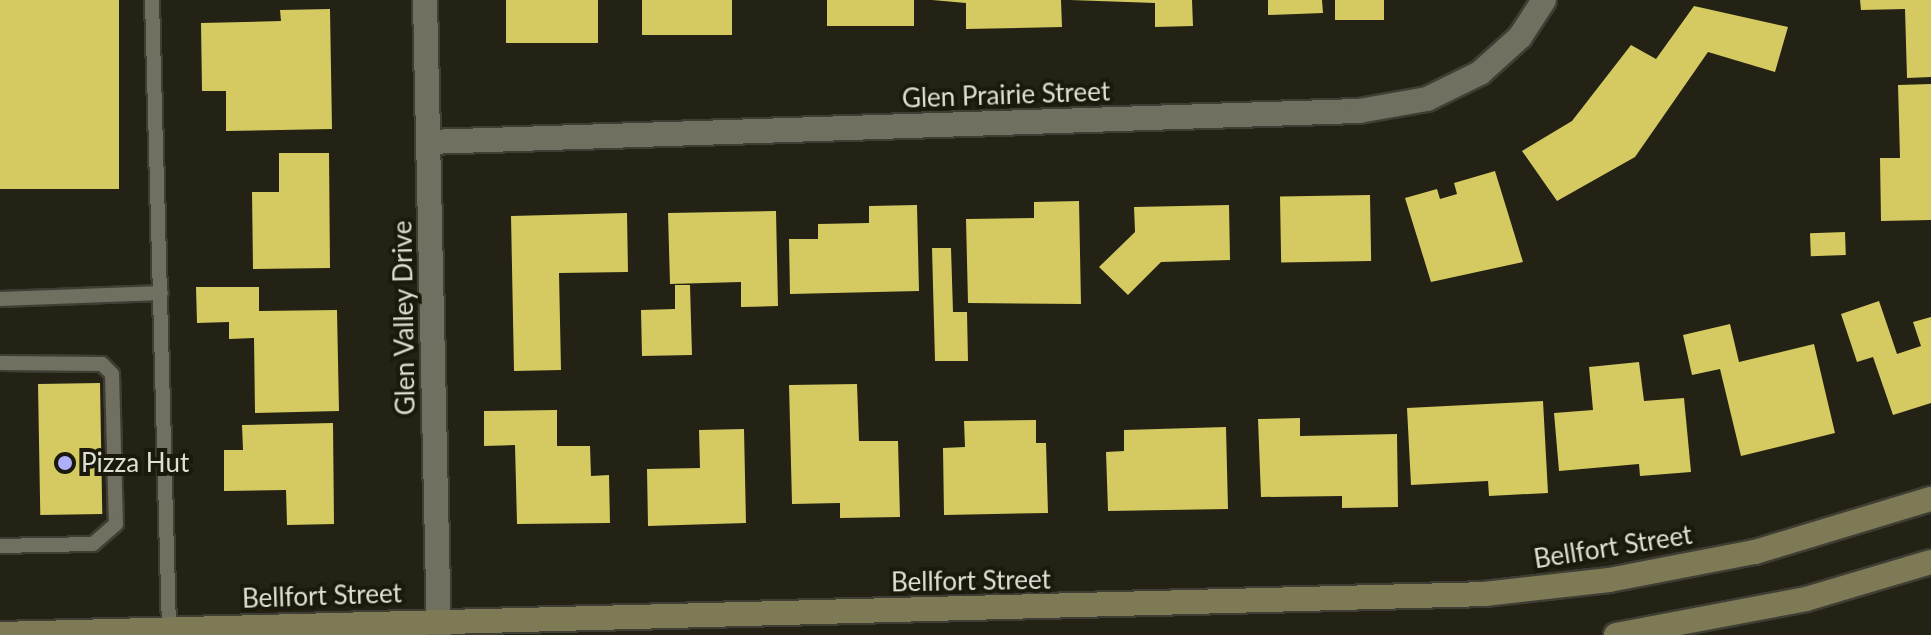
<!DOCTYPE html>
<style>
body{margin:0}
#map{position:relative;width:1931px;height:635px;overflow:hidden;background:#232214;font-family:Lato,sans-serif}
div>[style]{position:absolute}
[style*='--x']{left:calc(var(--x)*1px);top:calc(var(--y)*1px);width:calc(var(--w)*1px);rotate:calc(var(--a)*1deg)}
.building>*{inset:0;background:#d4ca61;transform-origin:0 0}
.roads{filter:drop-shadow(2px 0 #3f3e35) drop-shadow(-2px 0 #3f3e35) drop-shadow(0 2px #3f3e35) drop-shadow(0 -2px #3f3e35)}
.lane>*{height:14px;margin:-7px;padding:0 7px;transform-origin:7px;border-radius:7px;background:#716f5f}
.street>*{height:24px;margin:-12px;padding:0 12px;transform-origin:12px;border-radius:12px;background:#716f5f}
.secondary>*{height:24px;margin:-12px;padding:0 12px;transform-origin:12px;border-radius:12px;background:#7e7a56}
.dots>*{width:22px;height:22px;translate:-50% -50%;box-sizing:border-box;border:4px solid #1a190b;border-radius:50%}
span{translate:-50% -50%;white-space:nowrap;text-align:center;line-height:1.15;-webkit-text-stroke:8px #1a190b;paint-order:stroke}
.street-label{font-size:26px;color:#dfdfd5}
.poi-label{font-size:26px;color:#dfdfd5}
.left{translate:0 -50%;text-align:left}
</style>
<div id="map">
<div class="building">
<i style="left:0;top:0;width:119px;height:189px"></i>
<i style="left:506px;top:0;width:92px;height:43px"></i>
<i style="left:642px;top:0;width:90px;height:35px"></i>
<i style="left:827px;top:0;width:87px;height:26px"></i>
<i style="clip-path:polygon(932px 0,1061px 0,1062px 27px,966px 29px,966px 3px)"></i>
<i style="clip-path:polygon(1070px 0,1192px 0,1193px 26px,1155px 27px,1155px 3px)"></i>
<i style="clip-path:polygon(1268px 0,1322px 0,1323px 13px,1268px 15px)"></i>
<i style="left:1335px;top:0;width:49px;height:20px"></i>
<i style="clip-path:polygon(1860px 0,1931px 0,1931px 77px,1907px 78px,1905px 9px,1861px 10px)"></i>
<i style="clip-path:polygon(1694px 6px,1788px 27px,1775px 72px,1708px 52px,1635px 157px,1557px 201px,1522px 151px,1572px 121px,1631px 45px,1656px 59px)"></i>
<i style="clip-path:polygon(330px 9px,332px 129px,226px 131px,226px 91px,202px 91px,201px 23px,281px 21px,280px 10px)"></i>
<i style="clip-path:polygon(1931px 84px,1931px 220px,1881px 221px,1880px 158px,1900px 158px,1898px 85px)"></i>
<i style="clip-path:polygon(279px 153px,329px 153px,330px 268px,253px 269px,252px 192px,279px 192px)"></i>
<i style="clip-path:polygon(1495px 171px,1523px 262px,1431px 282px,1405px 198px,1437px 189px,1440px 199px,1457px 194px,1454px 183px)"></i>
<i style="left:1370px;top:195px;width:66px;height:90px;rotate:89deg"></i>
<i style="clip-path:polygon(1079px 201px,1081px 304px,968px 303px,966px 219px,1034px 218px,1034px 202px)"></i>
<i style="clip-path:polygon(917px 205px,919px 291px,790px 294px,789px 239px,818px 239px,818px 224px,869px 223px,869px 206px)"></i>
<i style="clip-path:polygon(1229px 205px,1230px 260px,1161px 262px,1128px 295px,1099px 267px,1135px 232px,1134px 207px)"></i>
<i style="clip-path:polygon(776px 211px,778px 306px,741px 307px,741px 282px,670px 284px,668px 213px)"></i>
<i style="clip-path:polygon(627px 213px,628px 272px,559px 273px,561px 370px,514px 371px,511px 216px)"></i>
<i style="left:1845px;top:232px;width:23px;height:35px;rotate:88deg"></i>
<i style="clip-path:polygon(932px 248px,951px 248px,953px 312px,967px 312px,968px 361px,935px 361px)"></i>
<i style="clip-path:polygon(675px 285px,690px 285px,692px 355px,642px 356px,641px 310px,675px 309px)"></i>
<i style="clip-path:polygon(196px 287px,259px 287px,259px 311px,337px 310px,339px 411px,255px 413px,254px 338px,229px 339px,229px 322px,197px 323px)"></i>
<i style="clip-path:polygon(1879px 301px,1897px 354px,1921px 346px,1913px 322px,1931px 317px,1931px 403px,1893px 415px,1873px 357px,1857px 362px,1841px 314px)"></i>
<i style="clip-path:polygon(1730px 324px,1739px 362px,1814px 344px,1835px 433px,1741px 456px,1720px 369px,1692px 375px,1683px 335px)"></i>
<i style="clip-path:polygon(1639px 362px,1644px 401px,1684px 398px,1691px 472px,1640px 476px,1639px 464px,1559px 471px,1554px 413px,1593px 410px,1589px 367px)"></i>
<i style="left:100px;top:383px;width:131px;height:62px;rotate:89deg"></i>
<i style="clip-path:polygon(857px 384px,859px 441px,898px 441px,900px 517px,840px 518px,840px 503px,792px 504px,789px 385px)"></i>
<i style="clip-path:polygon(1543px 401px,1548px 493px,1489px 496px,1488px 481px,1411px 485px,1407px 408px)"></i>
<i style="clip-path:polygon(557px 410px,557px 446px,590px 446px,591px 476px,609px 475px,610px 523px,517px 524px,515px 445px,484px 446px,484px 411px)"></i>
<i style="clip-path:polygon(1300px 418px,1300px 436px,1397px 434px,1398px 507px,1342px 508px,1342px 496px,1261px 497px,1258px 419px)"></i>
<i style="clip-path:polygon(1036px 420px,1036px 443px,1046px 443px,1048px 513px,944px 515px,943px 448px,965px 447px,964px 421px)"></i>
<i style="clip-path:polygon(333px 423px,334px 524px,287px 525px,286px 490px,224px 491px,224px 450px,243px 450px,242px 425px)"></i>
<i style="clip-path:polygon(1226px 427px,1228px 509px,1108px 511px,1106px 452px,1124px 451px,1124px 430px)"></i>
<i style="clip-path:polygon(744px 429px,746px 523px,648px 526px,647px 469px,700px 468px,699px 430px)"></i>
</div>
<div class="roads">
<div class="lane">
<i style="--x:152;--y:0;--w:629;--a:88.45"></i>
<i style="--x:0;--y:299;--w:161;--a:-2.1"></i>
<i style="--x:0;--y:363;--w:102;--a:0.6"></i>
<i style="--x:102;--y:364;--w:14;--a:45"></i>
<i style="--x:112;--y:374;--w:150;--a:88.5"></i>
<i style="--x:116;--y:524;--w:30;--a:139"></i>
<i style="--x:93;--y:544;--w:93;--a:178.8"></i>
</div>
<div class="street">
<i style="--x:425;--y:0;--w:635;--a:88.74"></i>
<i style="--x:428;--y:142;--w:932;--a:-1.91"></i>
<i style="--x:1359;--y:111;--w:69;--a:-10"></i>
<i style="--x:1427;--y:99;--w:59;--a:-26.1"></i>
<i style="--x:1480;--y:73;--w:54;--a:-42"></i>
<i style="--x:1520;--y:37;--w:44;--a:-57"></i>
</div>
<div class="secondary">
<i style="--x:0;--y:634;--w:1485;--a:-1.54"></i>
<i style="--x:1484;--y:594;--w:126;--a:-6.4"></i>
<i style="--x:1609;--y:580;--w:149;--a:-10.9"></i>
<i style="--x:1755;--y:552;--w:184;--a:-16.8"></i>
<i style="--x:1616;--y:635;--w:193;--a:-10.7"></i>
<i style="--x:1806;--y:599;--w:130;--a:-16.5"></i>
</div>
</div>
<div class="dots">
<i style="left:65px;top:463px;background:#aeaefa"></i>
</div>
<div class="street-label">
<span style="left:1006px;top:95px;rotate:-2deg">Glen Prairie Street</span>
<span style="left:404px;top:318px;rotate:-91deg">Glen Valley Drive</span>
<span style="left:1613px;top:547px;rotate:-9deg">Bellfort Street</span>
<span style="left:971px;top:581px;rotate:-1deg">Bellfort Street</span>
<span style="left:322px;top:596px;rotate:-2deg">Bellfort Street</span>
</div>
<div class="poi-label">
<span class="left" style="left:81px;top:463px">Pizza Hut</span>
</div>
</div>
